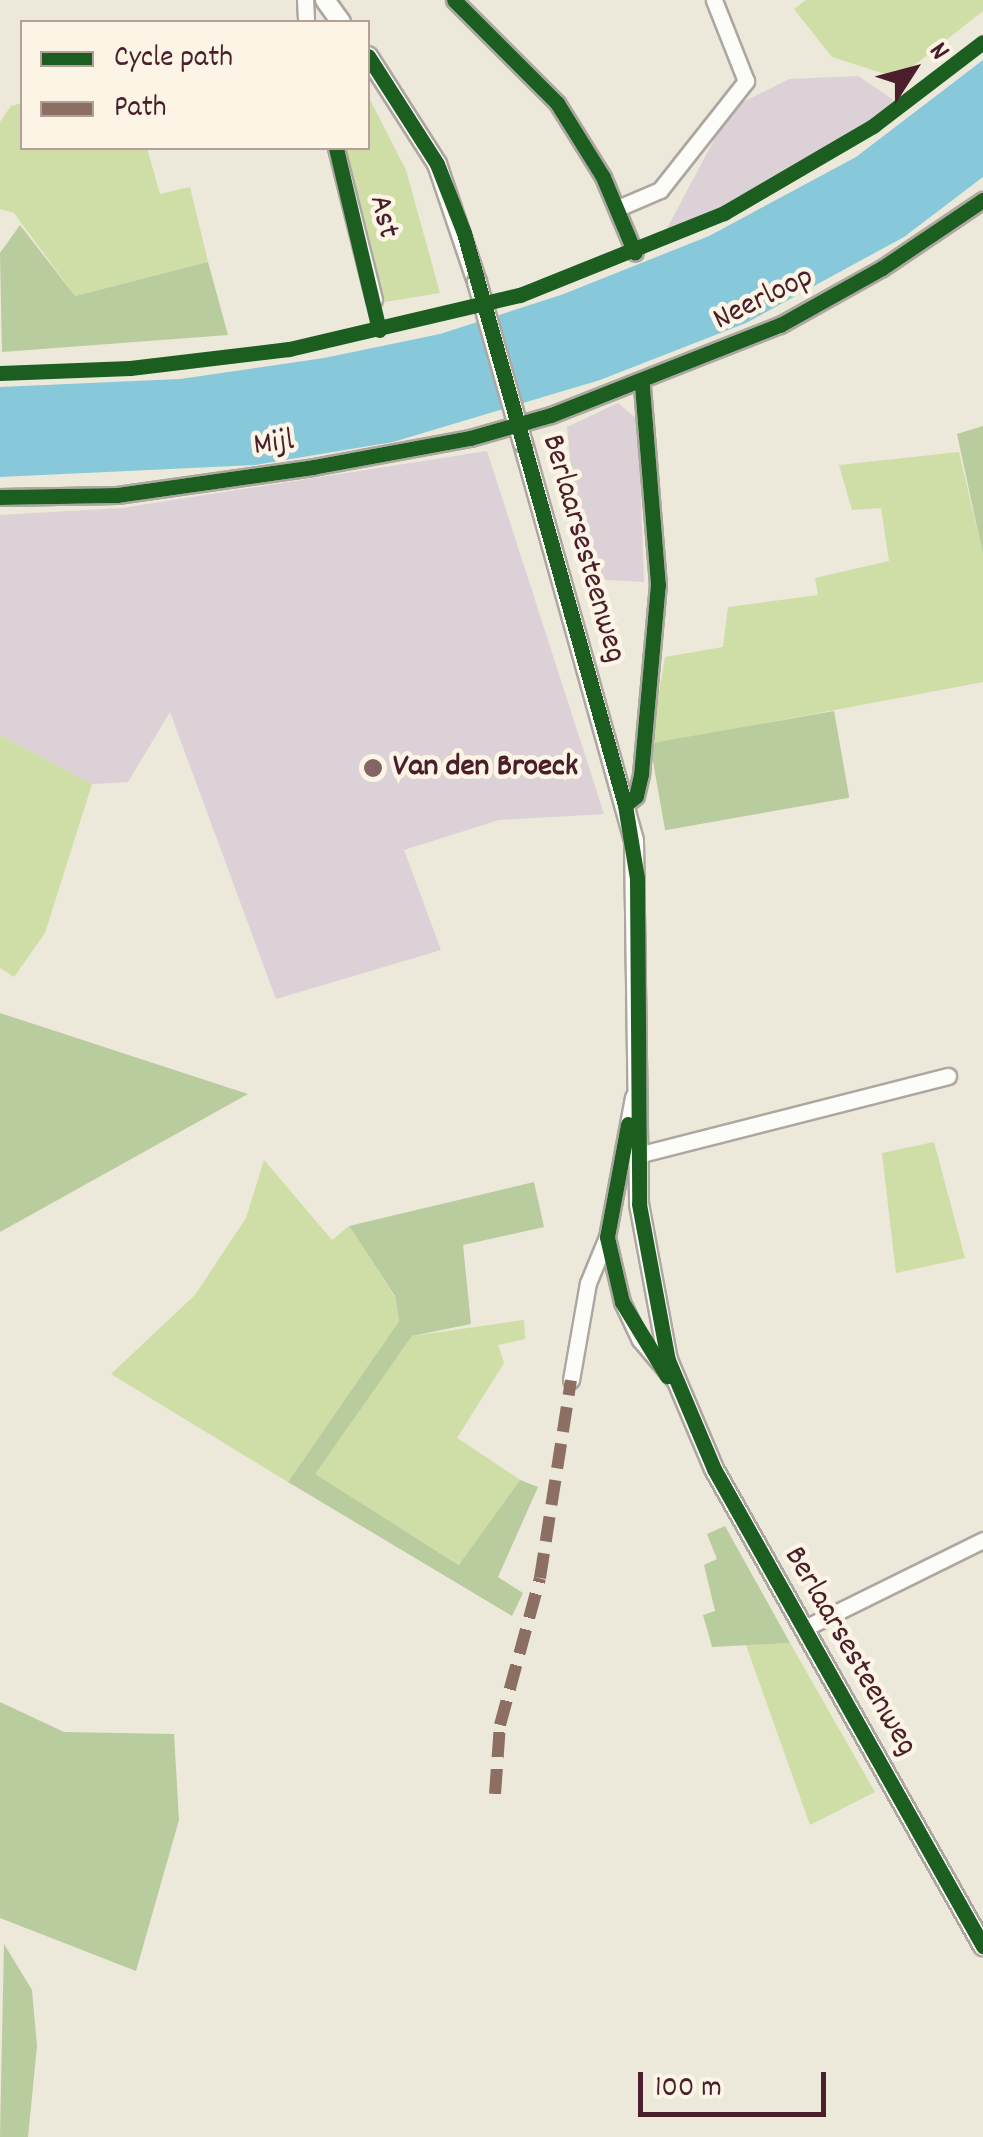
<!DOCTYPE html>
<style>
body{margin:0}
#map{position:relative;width:983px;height:2137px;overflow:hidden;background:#ece8da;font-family:Dekko,sans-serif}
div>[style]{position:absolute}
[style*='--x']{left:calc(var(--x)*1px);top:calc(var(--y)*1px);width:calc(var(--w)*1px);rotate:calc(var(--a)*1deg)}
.industrial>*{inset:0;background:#dbd1d6}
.green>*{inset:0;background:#cedea6}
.forest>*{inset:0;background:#b9cc9e;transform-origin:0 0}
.water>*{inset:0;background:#87c9da}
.roads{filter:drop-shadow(2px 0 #aea6a0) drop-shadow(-2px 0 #aea6a0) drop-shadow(0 2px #aea6a0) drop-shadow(0 -2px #aea6a0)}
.minor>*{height:15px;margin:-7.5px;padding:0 7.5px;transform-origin:7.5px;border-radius:7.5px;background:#fcfcf9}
.tertiary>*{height:18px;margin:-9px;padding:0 9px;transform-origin:9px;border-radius:9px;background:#fcfcf9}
.bridges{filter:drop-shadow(2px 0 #aea6a0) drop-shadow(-2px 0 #aea6a0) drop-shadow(0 2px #aea6a0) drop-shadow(0 -2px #aea6a0)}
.tertiary-bridge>*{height:18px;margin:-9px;padding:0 9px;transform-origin:9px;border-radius:9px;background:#fcfcf9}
.quiet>*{height:12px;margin-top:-6px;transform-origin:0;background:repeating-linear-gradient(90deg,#8d6e63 0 25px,transparent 0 37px)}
.cycleway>*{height:15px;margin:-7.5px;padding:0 7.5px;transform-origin:7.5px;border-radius:7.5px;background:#1b5e20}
.dots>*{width:28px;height:28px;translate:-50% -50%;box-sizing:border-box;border:5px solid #fcf5e5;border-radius:50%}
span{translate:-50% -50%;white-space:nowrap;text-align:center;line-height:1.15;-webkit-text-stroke:9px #fcf5e5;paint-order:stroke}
.street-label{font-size:32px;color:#4a1f2b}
.poi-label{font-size:32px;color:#4a1f2b;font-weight:700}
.left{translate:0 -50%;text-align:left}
.legend{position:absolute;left:20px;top:20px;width:350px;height:130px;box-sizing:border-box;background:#fcf5e5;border:2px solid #b59f9b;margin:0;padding:12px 18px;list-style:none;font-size:30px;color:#4a1f2b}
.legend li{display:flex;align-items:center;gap:20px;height:50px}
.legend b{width:50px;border:2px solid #b59f9b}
.north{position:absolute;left:863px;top:20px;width:100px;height:100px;-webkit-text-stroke:8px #fcf5e5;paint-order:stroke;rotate:54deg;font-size:28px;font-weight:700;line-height:40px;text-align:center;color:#4a1f2b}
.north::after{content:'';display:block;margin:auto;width:35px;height:45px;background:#4a1f2b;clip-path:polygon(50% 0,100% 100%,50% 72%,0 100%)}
.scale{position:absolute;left:638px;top:2072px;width:188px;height:45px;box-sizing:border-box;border:5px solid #4a1f2b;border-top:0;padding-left:12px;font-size:30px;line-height:35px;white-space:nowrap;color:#4a1f2b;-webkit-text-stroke:8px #fcf5e5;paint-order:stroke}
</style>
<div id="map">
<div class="industrial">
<i style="clip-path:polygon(858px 76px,901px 105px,724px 213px,664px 234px,731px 108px,789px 79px)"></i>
<i style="clip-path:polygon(618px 403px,638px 420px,644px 582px,590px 579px,576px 521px,567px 427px)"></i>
<i style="clip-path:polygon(487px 451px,604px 814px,499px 820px,404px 850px,441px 950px,276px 999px,170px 712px,128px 782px,92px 784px,0 735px,0 515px,122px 508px)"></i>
</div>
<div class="green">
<i style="clip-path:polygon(806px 0,983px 0,983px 11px,898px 78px,832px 57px,794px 9px)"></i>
<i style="clip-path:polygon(368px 96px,406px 170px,440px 293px,385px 302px,346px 148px,368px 148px)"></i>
<i style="clip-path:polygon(22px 103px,22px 148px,147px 148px,160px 194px,190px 187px,208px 262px,75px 296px,14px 213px,0 209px,0 122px,11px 106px)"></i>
<i style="clip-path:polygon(959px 452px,983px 555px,983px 682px,650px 745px,665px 657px,723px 647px,728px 607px,818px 595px,815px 578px,889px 561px,881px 508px,852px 510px,839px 465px)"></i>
<i style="clip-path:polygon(0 735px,92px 784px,45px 933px,14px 977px,0 968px)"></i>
<i style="clip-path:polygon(934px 1142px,965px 1258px,896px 1273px,882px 1153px)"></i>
<i style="clip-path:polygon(264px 1160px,332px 1240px,349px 1226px,395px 1297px,399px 1321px,288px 1482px,111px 1374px,195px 1295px,246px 1218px)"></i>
<i style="clip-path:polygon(524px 1320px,525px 1339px,498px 1345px,504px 1363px,457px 1438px,520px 1480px,460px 1565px,314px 1474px,412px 1336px)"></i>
<i style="clip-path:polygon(790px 1643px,875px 1792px,810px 1825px,746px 1645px)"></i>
</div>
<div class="forest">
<i style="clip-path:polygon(20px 225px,75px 296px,208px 262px,228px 335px,2px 352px,0 253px)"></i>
<i style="clip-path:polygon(983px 426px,983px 555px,957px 434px)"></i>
<i style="left:834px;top:711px;width:88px;height:187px;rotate:80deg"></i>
<i style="clip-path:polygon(0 1013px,248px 1094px,0 1232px)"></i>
<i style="clip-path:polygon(534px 1182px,544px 1227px,463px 1245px,471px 1324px,412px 1336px,315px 1474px,459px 1565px,520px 1480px,538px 1487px,498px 1577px,523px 1593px,512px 1616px,288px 1482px,399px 1321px,395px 1296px,349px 1226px)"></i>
<i style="clip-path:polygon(725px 1526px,790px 1643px,712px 1647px,703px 1615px,715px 1611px,704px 1565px,717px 1559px,707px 1534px)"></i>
<i style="clip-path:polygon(0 1702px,64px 1732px,174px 1734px,179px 1820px,136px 1971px,0 1918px)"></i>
<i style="clip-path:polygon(4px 1944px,32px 1990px,37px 2046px,28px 2137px,0 2137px)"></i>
</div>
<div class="water">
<i style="clip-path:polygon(983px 60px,983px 177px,904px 237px,746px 323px,600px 380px,393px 442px,255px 465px,0 477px,0 387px,180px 379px,324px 358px,440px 334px,561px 295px,709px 236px,856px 157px)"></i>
</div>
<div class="roads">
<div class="minor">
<i style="--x:305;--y:0;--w:22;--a:87"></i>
<i style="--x:454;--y:0;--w:146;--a:45"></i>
<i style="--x:557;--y:103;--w:87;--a:58.1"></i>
<i style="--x:603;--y:177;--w:82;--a:67.2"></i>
<i style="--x:336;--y:148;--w:156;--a:75.9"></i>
<i style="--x:618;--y:208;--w:46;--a:-23.2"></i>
<i style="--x:660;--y:190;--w:139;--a:-51.7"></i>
<i style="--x:746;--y:81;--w:87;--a:-111.6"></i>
<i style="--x:0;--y:497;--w:117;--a:-1"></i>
<i style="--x:117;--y:495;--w:198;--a:-8.1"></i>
<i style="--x:313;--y:467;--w:160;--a:-10.5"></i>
<i style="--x:470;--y:438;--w:84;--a:-15.9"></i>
<i style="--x:551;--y:415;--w:246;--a:-21.5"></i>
<i style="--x:780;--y:325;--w:117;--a:-29.2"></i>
<i style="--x:882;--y:268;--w:122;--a:-34"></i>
<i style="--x:625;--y:805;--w:14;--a:-39"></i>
<i style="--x:636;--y:796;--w:23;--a:-77"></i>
<i style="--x:641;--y:774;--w:190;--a:-84.9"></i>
<i style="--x:658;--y:585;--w:202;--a:-94.6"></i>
<i style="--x:633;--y:1097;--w:142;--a:100.5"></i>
<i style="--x:607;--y:1237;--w:67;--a:77"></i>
<i style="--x:622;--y:1302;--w:42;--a:64.7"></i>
<i style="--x:640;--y:1340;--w:54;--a:49.5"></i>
<i style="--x:638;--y:1155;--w:320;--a:-14.3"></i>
<i style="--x:571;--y:1380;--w:98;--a:-80.1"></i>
<i style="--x:588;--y:1283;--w:50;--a:-67.6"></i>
<i style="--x:803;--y:1629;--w:201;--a:-26.3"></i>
</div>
<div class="tertiary">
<i style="--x:325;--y:0;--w:27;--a:54"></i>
<i style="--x:368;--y:56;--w:128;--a:57.4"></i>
<i style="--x:437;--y:164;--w:125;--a:71.3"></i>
<i style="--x:523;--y:443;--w:413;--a:74.4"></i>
<i style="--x:634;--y:841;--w:363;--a:89.2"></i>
<i style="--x:639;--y:1204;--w:159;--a:79.5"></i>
<i style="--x:668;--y:1360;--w:118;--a:67.1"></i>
<i style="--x:714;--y:1469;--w:548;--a:60.58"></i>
</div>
</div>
<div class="bridges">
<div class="tertiary-bridge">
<i style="--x:477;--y:282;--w:167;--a:74.1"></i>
</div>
</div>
<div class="quiet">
<i style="--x:495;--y:1794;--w:69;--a:-85.9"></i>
<i style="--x:500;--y:1725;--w:152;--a:-74.8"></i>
<i style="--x:540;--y:1578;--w:200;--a:-81.1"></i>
</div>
<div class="cycleway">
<i style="--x:454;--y:0;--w:146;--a:45"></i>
<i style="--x:557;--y:103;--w:87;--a:58.1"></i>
<i style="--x:603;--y:177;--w:82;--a:67.2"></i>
<i style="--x:368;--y:56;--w:128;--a:57.4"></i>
<i style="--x:437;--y:164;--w:74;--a:68.6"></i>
<i style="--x:464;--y:233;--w:594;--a:74.28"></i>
<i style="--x:625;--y:805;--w:74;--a:80.7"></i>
<i style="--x:637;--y:878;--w:326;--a:89.6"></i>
<i style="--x:639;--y:1204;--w:159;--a:79.5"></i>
<i style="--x:668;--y:1360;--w:118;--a:67.1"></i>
<i style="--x:714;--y:1469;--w:548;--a:60.58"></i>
<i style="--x:336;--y:148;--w:187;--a:76.7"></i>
<i style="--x:0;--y:373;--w:130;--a:-2.2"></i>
<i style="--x:130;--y:368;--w:160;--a:-6.8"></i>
<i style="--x:289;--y:349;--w:237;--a:-13.2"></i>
<i style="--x:520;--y:295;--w:220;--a:-21.9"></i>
<i style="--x:724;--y:213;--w:173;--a:-30.3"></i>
<i style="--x:873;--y:126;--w:138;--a:-37.4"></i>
<i style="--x:0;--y:497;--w:117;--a:-1"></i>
<i style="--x:117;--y:495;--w:198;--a:-8.1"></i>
<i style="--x:313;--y:467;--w:160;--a:-10.5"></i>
<i style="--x:470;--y:438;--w:84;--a:-15.9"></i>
<i style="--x:551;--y:415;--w:246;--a:-21.5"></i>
<i style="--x:780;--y:325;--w:117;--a:-29.2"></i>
<i style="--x:882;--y:268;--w:122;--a:-34"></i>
<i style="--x:625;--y:805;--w:14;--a:-39"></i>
<i style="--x:636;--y:796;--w:23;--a:-77"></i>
<i style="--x:641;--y:774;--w:190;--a:-84.9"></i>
<i style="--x:658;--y:585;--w:202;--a:-94.6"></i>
<i style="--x:628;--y:1124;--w:115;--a:100.5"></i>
<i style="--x:607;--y:1237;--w:67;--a:77"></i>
<i style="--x:622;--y:1302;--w:87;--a:58.7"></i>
</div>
<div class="dots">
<i style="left:373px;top:768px;background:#836568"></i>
</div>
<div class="street-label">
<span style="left:382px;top:217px;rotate:76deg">Ast</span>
<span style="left:764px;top:300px;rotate:-26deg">Neerloop</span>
<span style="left:274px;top:445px;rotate:-8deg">Mijl</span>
<span style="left:582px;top:549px;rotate:74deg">Berlaarsesteenweg</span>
<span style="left:849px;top:1652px;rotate:60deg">Berlaarsesteenweg</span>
</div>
<div class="poi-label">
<span class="left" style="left:393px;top:768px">Van den Broeck</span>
</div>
<ul class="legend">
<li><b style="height:12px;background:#1b5e20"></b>Cycle path</li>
<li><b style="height:12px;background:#8d6e63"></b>Path</li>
</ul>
<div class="north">N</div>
<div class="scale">100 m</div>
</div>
